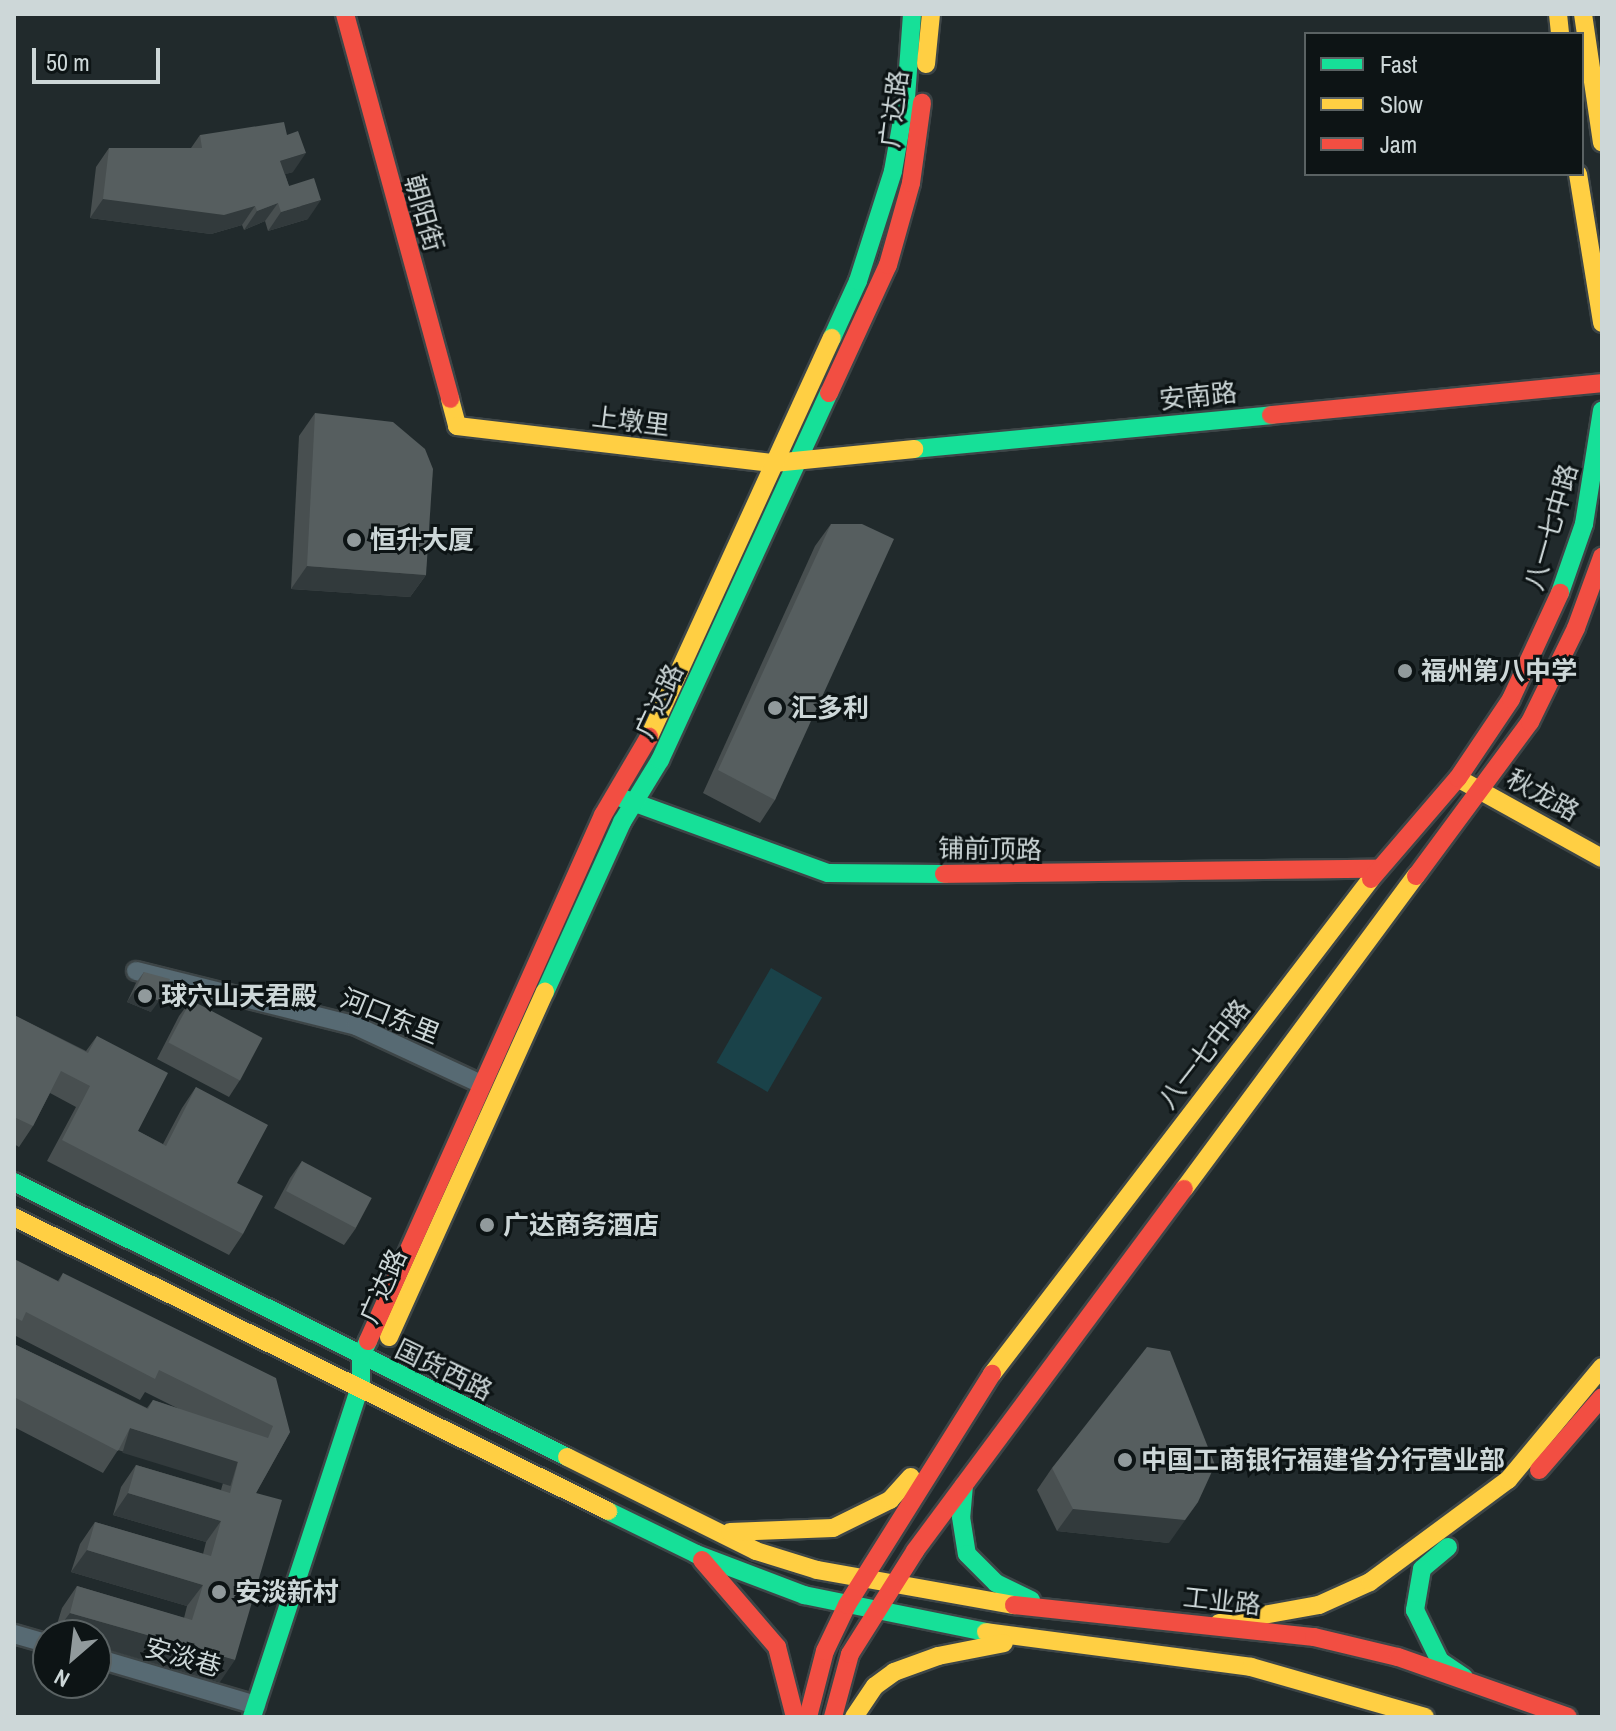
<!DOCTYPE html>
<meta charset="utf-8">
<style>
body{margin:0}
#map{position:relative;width:1616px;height:1731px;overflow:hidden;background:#212a2c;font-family:"Archivo Narrow","Noto Sans SC",sans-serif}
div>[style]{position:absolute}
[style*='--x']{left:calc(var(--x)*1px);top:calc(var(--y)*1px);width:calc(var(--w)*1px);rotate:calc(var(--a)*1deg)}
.green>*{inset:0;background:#1a4249;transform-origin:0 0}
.roads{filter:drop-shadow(2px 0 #3d4547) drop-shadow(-2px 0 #3d4547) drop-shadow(0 2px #3d4547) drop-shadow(0 -2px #3d4547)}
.street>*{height:18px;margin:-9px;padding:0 9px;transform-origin:9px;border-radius:9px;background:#576a73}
.fast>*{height:18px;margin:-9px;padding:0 9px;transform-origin:9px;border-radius:9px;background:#16e098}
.slow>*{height:18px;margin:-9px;padding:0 9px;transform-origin:9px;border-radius:9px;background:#ffcf43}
.jam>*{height:18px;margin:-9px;padding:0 9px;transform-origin:9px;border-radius:9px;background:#f24e42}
.wall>*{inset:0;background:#484f50}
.shaded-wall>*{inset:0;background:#323a3c;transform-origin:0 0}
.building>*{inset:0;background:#565e5f;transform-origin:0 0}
.dots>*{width:22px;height:22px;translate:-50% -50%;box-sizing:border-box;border:4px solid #0d1415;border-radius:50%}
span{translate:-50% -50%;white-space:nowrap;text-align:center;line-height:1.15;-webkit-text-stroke:6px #0d1415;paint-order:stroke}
.street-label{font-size:26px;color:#cdd7d8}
.poi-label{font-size:26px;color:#cdd7d8;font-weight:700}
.left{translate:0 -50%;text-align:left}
.frame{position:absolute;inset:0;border:16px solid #cdd7d8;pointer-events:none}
.legend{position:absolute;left:1304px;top:32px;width:280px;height:144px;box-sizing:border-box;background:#0d1415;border:2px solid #5a6263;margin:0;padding:10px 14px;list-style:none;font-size:24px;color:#cdd7d8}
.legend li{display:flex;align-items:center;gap:16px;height:40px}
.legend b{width:40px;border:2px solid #5a6263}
.north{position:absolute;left:32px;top:1619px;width:80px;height:80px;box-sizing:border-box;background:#0d1415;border:2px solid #5a6263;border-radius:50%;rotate:208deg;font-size:22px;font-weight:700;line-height:32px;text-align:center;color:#cdd7d8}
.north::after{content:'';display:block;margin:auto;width:28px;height:36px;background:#919a9c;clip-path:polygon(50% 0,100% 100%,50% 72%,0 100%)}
.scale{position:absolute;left:32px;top:48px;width:128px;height:36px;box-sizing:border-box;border:4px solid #cdd7d8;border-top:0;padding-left:10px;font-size:24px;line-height:28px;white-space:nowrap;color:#cdd7d8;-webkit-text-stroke:6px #0d1415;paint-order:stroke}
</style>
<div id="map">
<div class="green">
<i style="left:771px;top:968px;width:59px;height:109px;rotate:30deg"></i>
</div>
<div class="roads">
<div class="street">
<i style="--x:136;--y:971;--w:227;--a:14"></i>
<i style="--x:356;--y:1026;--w:138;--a:24.9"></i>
<i style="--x:14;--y:1634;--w:35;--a:16"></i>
<i style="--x:96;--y:1658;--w:167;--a:16.4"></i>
</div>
<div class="fast">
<i style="--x:832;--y:338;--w:63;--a:-65.5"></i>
<i style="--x:858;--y:281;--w:115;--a:-72.3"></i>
<i style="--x:893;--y:171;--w:74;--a:-79.9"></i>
<i style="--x:906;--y:98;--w:84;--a:-85.9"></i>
<i style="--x:914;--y:449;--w:359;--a:-5.4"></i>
<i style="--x:1560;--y:593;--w:73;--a:-70.8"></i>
<i style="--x:1584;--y:524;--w:115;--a:-81"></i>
<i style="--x:619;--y:797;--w:222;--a:20"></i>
<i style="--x:828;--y:873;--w:116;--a:0.5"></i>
<i style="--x:545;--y:992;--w:187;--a:-65.6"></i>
<i style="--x:622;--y:822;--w:73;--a:-58.5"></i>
<i style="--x:660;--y:760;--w:404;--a:-65.3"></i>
<i style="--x:14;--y:1182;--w:618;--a:26.44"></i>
<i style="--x:964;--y:1485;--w:32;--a:95"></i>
<i style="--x:961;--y:1517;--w:37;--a:81"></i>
<i style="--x:967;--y:1554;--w:41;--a:45"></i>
<i style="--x:996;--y:1583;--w:39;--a:26"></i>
<i style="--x:608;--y:1511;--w:98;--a:26"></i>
<i style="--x:696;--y:1554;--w:116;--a:20.8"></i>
<i style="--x:804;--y:1595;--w:186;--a:11.5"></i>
<i style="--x:1448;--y:1547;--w:34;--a:140"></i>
<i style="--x:1422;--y:1569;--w:42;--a:99.7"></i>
<i style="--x:1415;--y:1610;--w:57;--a:63.9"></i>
<i style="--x:1440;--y:1661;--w:29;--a:34"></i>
<i style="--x:252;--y:1717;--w:350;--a:-71.9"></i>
<i style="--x:361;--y:1384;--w:28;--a:-90"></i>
<i style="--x:361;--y:1356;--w:17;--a:-65"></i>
</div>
<div class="slow">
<i style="--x:1558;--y:14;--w:20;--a:84"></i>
<i style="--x:1583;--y:14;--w:130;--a:81.6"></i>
<i style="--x:926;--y:64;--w:50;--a:-84.3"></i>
<i style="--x:1578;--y:174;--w:151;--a:80.8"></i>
<i style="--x:450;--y:399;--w:28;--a:75"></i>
<i style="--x:457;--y:426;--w:319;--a:6.7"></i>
<i style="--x:774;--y:463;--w:141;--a:-5.7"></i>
<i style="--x:649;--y:737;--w:439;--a:-65.4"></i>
<i style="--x:1461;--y:780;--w:161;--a:29"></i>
<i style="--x:1184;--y:1189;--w:390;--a:-53.5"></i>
<i style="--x:14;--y:1217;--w:663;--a:26.33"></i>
<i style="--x:389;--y:1337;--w:379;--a:-65.7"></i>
<i style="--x:992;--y:1374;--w:623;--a:-52.56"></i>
<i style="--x:567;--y:1457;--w:211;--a:26.4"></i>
<i style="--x:756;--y:1551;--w:64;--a:17.3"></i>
<i style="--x:817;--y:1570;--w:200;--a:10.1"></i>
<i style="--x:730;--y:1532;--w:103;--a:-2.2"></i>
<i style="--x:833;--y:1528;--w:64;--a:-26.2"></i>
<i style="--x:890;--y:1500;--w:31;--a:-48"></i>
<i style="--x:1219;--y:1623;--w:102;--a:-10.2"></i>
<i style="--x:1319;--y:1605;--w:56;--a:-24.3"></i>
<i style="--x:1370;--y:1582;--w:172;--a:-36.5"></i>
<i style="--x:1508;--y:1480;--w:147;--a:-50.2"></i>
<i style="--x:986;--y:1632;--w:267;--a:7.5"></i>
<i style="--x:1251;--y:1667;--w:181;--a:16"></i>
<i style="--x:854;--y:1717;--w:37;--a:-56"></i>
<i style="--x:875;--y:1686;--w:24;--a:-36"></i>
<i style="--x:894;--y:1672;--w:47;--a:-20"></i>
<i style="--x:938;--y:1656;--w:67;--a:-11.1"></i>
</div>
<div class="jam">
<i style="--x:345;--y:14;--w:399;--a:74.7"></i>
<i style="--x:829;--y:393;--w:141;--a:-65.3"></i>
<i style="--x:888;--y:265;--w:85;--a:-74.3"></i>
<i style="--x:911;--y:183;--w:81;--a:-82.2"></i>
<i style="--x:1271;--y:415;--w:333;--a:-5.5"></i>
<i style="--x:944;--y:874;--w:434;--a:-0.7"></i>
<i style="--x:1416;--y:876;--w:192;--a:-53.5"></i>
<i style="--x:1530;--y:722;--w:105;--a:-63.9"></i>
<i style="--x:1576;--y:628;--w:76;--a:-69.9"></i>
<i style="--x:1371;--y:879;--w:133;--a:-49.3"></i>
<i style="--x:1458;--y:778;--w:95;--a:-56.1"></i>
<i style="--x:1511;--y:699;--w:117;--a:-65.2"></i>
<i style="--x:368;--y:1341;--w:576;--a:-65.93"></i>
<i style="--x:603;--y:815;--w:91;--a:-59.5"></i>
<i style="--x:1539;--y:1470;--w:96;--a:-49.2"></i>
<i style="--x:702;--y:1560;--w:115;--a:49.2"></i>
<i style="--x:777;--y:1647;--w:72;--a:75.6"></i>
<i style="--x:1014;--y:1605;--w:302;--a:6.1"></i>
<i style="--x:1314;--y:1637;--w:86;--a:13.4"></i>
<i style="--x:1398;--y:1657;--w:180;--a:19.4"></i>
<i style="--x:808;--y:1717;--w:68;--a:-75.6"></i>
<i style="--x:825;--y:1651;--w:51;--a:-64.4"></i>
<i style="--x:847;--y:1605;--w:273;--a:-57.9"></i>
<i style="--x:833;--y:1717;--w:65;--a:-74.9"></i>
<i style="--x:850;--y:1654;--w:122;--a:-57.7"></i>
<i style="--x:915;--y:1551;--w:451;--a:-53.4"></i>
</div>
</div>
<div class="wall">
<i style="clip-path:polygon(200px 135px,293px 172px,285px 174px,289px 186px,308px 219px,268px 231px,265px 221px,244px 230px,242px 225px,211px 234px,90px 218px,96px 167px,109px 148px,191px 148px)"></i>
<i style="clip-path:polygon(315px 413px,426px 575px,410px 597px,291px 589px,299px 436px)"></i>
<i style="clip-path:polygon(831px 524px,775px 800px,760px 823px,703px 793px,815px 546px)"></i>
<i style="clip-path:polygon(144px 972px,151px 1012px,127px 1002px,136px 983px)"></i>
<i style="clip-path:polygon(191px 1000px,240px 1080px,229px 1097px,157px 1059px,179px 1016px)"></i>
<i style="clip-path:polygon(14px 1015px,86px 1051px,97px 1036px,138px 1131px,163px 1144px,182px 1108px,196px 1087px,237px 1183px,243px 1234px,229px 1255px,47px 1161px,76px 1107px,50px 1093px,33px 1126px,19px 1147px,14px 1144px)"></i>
<i style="clip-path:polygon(302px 1161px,356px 1228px,344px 1245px,274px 1208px,290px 1178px)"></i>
<i style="clip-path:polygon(14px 1259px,58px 1281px,63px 1273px,290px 1432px,256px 1493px,220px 1682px,54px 1634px,62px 1608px,77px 1586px,184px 1618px,187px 1606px,71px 1572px,80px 1544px,95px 1522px,203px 1554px,206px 1542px,113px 1515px,121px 1487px,136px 1465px,221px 1490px,223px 1483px,118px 1450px,103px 1473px,14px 1427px,14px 1344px,147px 1408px,153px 1400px,179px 1409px,145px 1392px,140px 1400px,14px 1335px)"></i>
<i style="clip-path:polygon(1052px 1468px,1169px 1543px,1057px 1531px,1037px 1490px)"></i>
</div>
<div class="shaded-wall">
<i style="clip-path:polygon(306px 153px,293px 172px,267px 180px,280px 161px)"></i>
<i style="clip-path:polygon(103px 199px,255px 206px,242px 225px,211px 234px,90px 218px)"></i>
<i style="clip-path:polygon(321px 200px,308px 219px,268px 231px,281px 212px)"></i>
<i style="clip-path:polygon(278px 203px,265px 221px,244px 230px,257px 211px)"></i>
<i style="clip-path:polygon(307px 566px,426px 575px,410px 597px,291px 589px)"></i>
<i style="clip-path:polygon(135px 990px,159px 1001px,151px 1012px,127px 1002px)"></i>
<i style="left:130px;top:1428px;width:113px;height:26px;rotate:17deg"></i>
<i style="clip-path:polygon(128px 1493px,221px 1521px,206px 1542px,113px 1515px)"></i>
<i style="clip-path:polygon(1198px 1502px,1169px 1543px,1057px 1531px,1073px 1509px)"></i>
<i style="clip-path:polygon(87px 1550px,203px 1585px,187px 1606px,71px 1572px)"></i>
<i style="clip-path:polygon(70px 1613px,235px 1660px,220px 1682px,96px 1646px,96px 1635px,54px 1634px)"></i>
</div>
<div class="building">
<i style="clip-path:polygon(284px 122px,287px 135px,298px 131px,306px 153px,280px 161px,289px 186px,314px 178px,321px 200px,281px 212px,278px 203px,257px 211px,255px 206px,224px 215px,103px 199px,109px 148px,202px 148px,200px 135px)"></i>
<i style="clip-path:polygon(315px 413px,393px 422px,425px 449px,433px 469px,426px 575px,307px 566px)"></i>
<i style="clip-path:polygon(831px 524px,862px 524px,894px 539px,775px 800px,718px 770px)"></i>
<i style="clip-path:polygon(144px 972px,170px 979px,159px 1001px,135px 990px)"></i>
<i style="left:191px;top:1000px;width:81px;height:48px;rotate:28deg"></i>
<i style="clip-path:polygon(14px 1015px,88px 1053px,97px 1036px,168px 1073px,138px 1131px,166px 1146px,196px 1087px,268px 1125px,237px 1183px,263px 1196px,243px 1234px,62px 1140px,90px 1086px,61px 1071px,33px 1126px,14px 1117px)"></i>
<i style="left:302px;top:1161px;width:79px;height:34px;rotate:28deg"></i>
<i style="clip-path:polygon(14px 1259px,59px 1282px,63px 1273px,276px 1378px,290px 1432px,256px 1493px,282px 1500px,235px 1660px,70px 1613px,77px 1586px,192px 1620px,203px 1585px,87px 1550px,95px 1522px,211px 1556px,221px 1521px,128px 1493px,136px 1465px,230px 1493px,238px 1462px,130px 1428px,118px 1451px,14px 1397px,14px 1344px,148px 1409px,153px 1400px,268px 1438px,273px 1426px,159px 1370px,155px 1379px,26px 1312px,22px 1321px,14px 1317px)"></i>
<i style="clip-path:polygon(1147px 1347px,1170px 1351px,1215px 1465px,1198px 1502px,1185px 1520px,1073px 1509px,1052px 1468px)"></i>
</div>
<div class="dots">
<i style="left:354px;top:540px;background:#919a9c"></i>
<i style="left:1405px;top:671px;background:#919a9c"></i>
<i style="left:775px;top:708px;background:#919a9c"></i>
<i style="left:145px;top:996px;background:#919a9c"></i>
<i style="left:487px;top:1225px;background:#919a9c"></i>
<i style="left:1125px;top:1460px;background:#919a9c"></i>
<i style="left:219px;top:1592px;background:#919a9c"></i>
</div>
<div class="street-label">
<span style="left:894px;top:109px;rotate:-83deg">广达路</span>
<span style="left:424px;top:213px;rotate:74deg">朝阳街</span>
<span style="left:1198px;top:396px;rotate:-6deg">安南路</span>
<span style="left:631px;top:421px;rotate:7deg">上墩里</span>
<span style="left:1551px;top:527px;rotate:-74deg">八一七中路</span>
<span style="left:659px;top:701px;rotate:-65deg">广达路</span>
<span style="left:1543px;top:795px;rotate:29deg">秋龙路</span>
<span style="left:990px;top:849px;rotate:1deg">铺前顶路</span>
<span style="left:390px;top:1016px;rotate:22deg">河口东里</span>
<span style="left:1204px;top:1054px;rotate:-52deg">八一七中路</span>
<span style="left:383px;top:1286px;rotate:-66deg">广达路</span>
<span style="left:444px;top:1370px;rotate:26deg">国货西路</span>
<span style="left:1222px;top:1601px;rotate:6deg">工业路</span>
<span style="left:183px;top:1657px;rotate:16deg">安淡巷</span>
</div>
<div class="poi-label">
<span class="left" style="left:370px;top:540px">恒升大厦</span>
<span class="left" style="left:1421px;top:671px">福州第八中学</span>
<span class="left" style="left:791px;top:708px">汇多利</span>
<span class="left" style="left:161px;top:996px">球穴山天君殿</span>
<span class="left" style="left:503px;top:1225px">广达商务酒店</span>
<span class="left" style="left:1141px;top:1460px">中国工商银行福建省分行营业部</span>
<span class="left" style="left:235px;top:1592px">安淡新村</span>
</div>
<div class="frame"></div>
<ul class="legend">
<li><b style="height:10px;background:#16e098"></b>Fast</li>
<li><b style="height:10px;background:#ffcf43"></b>Slow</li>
<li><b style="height:10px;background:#f24e42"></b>Jam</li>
</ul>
<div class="north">N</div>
<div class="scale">50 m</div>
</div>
